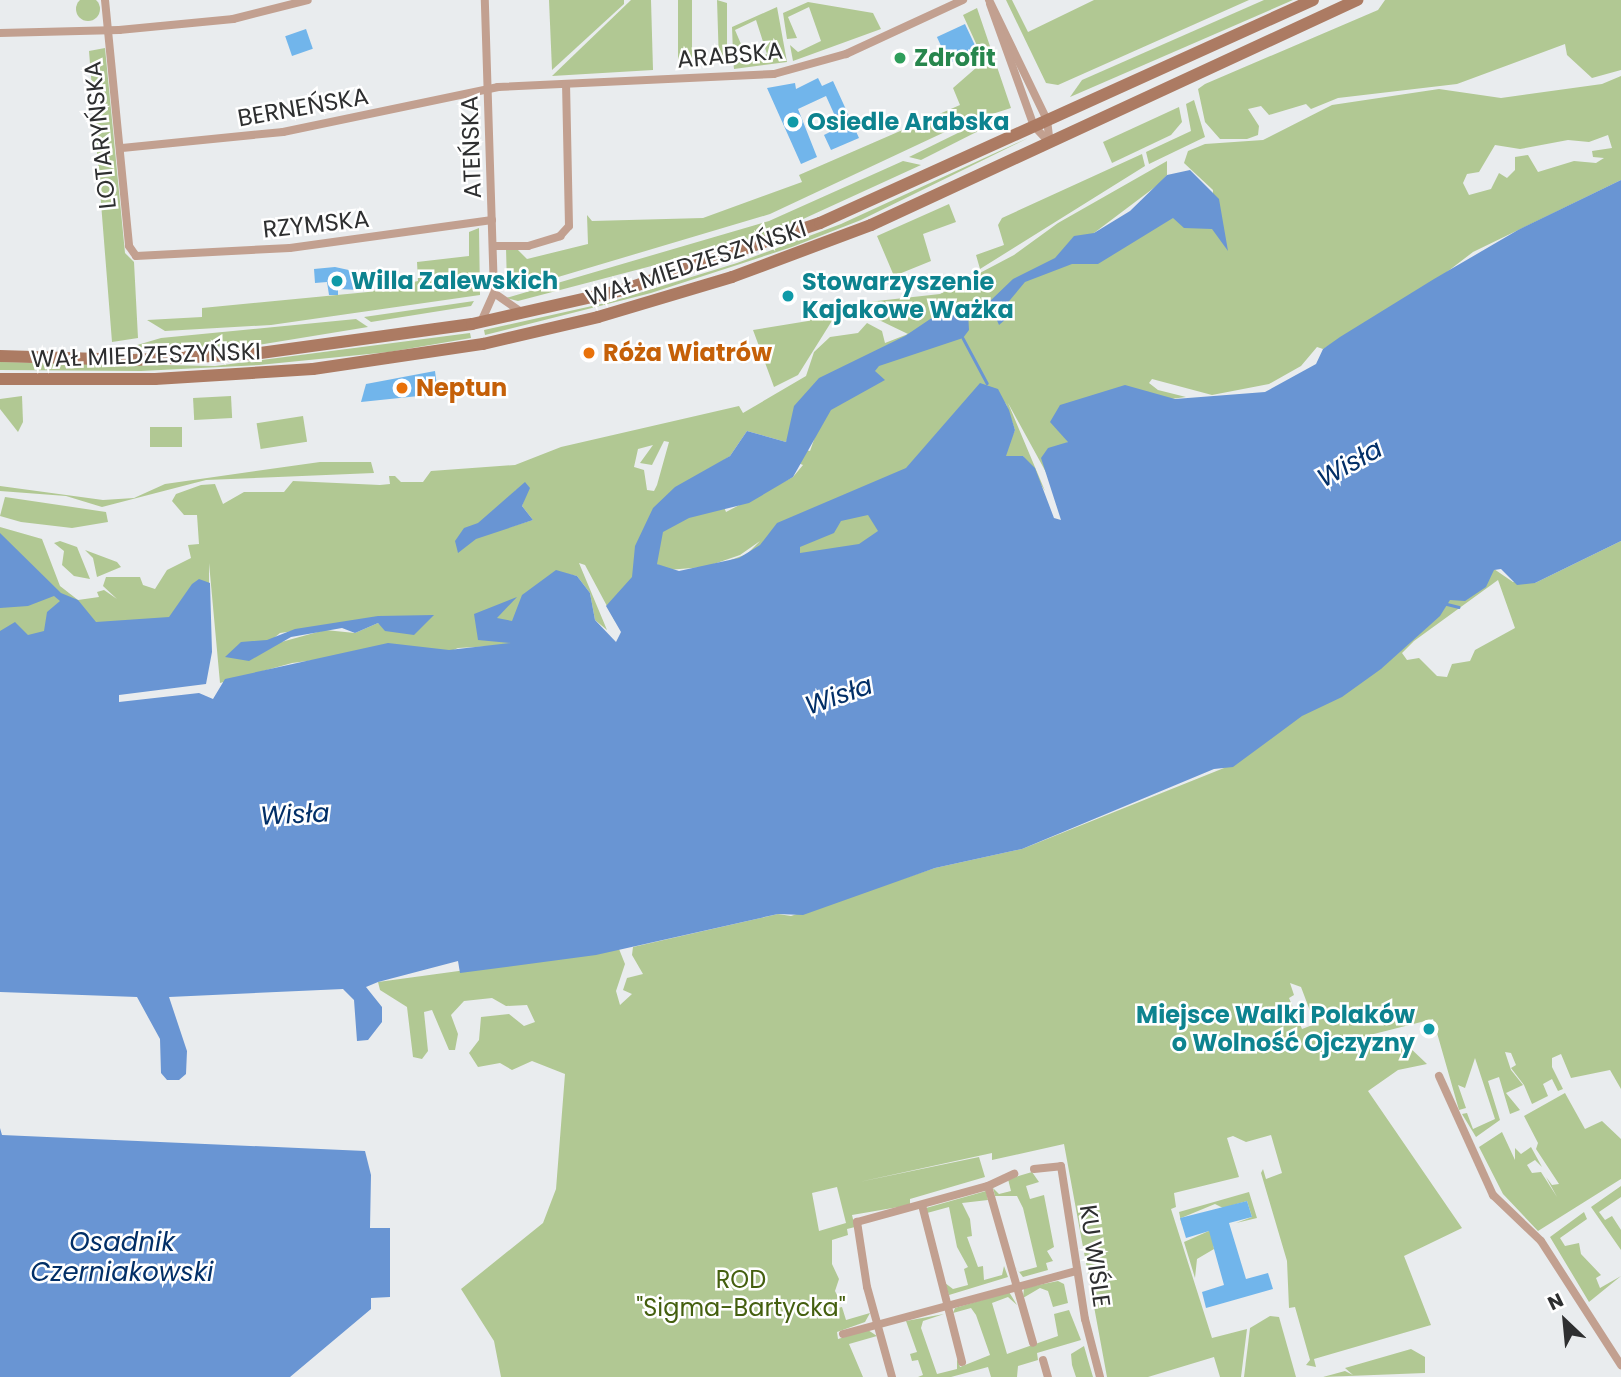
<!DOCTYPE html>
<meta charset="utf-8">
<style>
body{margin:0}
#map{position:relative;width:1621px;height:1377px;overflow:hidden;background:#e9ecee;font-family:Poppins,sans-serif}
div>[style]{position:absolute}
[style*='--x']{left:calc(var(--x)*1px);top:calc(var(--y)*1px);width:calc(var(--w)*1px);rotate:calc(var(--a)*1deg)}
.green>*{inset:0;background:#b1c893;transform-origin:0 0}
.round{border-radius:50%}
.water>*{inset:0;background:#6995d3}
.stream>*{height:2.5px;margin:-1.25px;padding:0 1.25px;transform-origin:1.25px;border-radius:1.25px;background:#6995d3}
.building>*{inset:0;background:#71b5eb;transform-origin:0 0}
.street>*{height:8px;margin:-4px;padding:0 4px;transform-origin:4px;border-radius:4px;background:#c2a090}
.secondary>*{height:12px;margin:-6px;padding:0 6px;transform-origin:6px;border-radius:6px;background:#ac7b63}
.dots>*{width:19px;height:19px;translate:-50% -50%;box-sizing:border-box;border:4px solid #fff;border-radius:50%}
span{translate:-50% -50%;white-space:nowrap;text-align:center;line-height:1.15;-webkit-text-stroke:5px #fff;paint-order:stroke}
.street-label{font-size:24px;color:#2e2f30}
.leisure-label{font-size:24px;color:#27864d;font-weight:700}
.left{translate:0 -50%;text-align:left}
.culture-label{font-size:24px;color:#0d838f;font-weight:700}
.right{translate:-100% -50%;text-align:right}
.food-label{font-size:24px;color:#c56008;font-weight:700}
.park-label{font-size:24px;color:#445f0f}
.water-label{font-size:26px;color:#022f67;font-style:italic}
.north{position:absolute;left:1530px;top:1286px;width:70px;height:70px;-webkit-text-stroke:5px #fff;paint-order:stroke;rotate:334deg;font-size:19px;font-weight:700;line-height:28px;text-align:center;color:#2e2f30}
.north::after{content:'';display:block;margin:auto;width:24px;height:32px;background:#2e2f30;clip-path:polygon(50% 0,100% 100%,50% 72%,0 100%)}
</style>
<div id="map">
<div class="green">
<i class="round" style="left:76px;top:-3px;width:24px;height:24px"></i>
<i style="clip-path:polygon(549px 0,624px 0,624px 4px,552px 70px)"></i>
<i style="clip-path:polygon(631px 0,651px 0,653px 70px,552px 76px)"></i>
<i style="left:678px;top:0;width:14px;height:62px"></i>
<i style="clip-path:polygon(717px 0,727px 3px,727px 64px,719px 64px)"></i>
<i style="clip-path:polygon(1006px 0,1012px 0,1028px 32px,1094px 0,1249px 0,1058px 85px,1046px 83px)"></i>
<i style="clip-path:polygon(1264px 0,1293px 0,1070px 97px,1082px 80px)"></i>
<i style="clip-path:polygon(1385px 0,1621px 0,1621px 70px,1592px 78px,1567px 55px,1565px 44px,1457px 84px,1338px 98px,1311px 109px,1306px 104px,1269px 115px,1261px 106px,1248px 109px,1259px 126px,1258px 135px,1247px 139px,1220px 139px,1205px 122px,1198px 89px,1205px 84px,1378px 10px)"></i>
<i style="clip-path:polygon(808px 2px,873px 13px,881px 29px,793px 61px,790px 45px,798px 52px,821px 41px,809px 7px,788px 17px,797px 38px,787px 39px,783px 13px)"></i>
<i style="clip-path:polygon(777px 7px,787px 62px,734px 69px,733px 60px,742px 56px,746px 64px,767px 54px,756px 20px,735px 30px,744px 51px,733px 53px,732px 27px)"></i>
<i style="clip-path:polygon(977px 8px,1011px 108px,964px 123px,770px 214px,511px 291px,507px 286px,506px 248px,515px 247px,527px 259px,588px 244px,587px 215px,592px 221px,703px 218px,802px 182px,799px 175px,960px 105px,953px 88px,977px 67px,973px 54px,979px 50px,963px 15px)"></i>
<i style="clip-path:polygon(105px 48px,125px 253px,134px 262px,138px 338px,112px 342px,89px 51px)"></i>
<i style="clip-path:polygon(evenodd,1621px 76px,1621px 180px,1473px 252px,1422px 291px,1323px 349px,1317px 347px,1301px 366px,1269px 384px,1212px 395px,1152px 379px,1149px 383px,1158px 390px,1186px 397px,1125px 405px,1070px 425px,1068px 442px,1046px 457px,1053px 485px,1008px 403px,1045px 491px,1023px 456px,1008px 459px,1010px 474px,1000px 472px,998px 465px,1015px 430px,1006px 404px,983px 386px,959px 409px,926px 465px,903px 486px,892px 520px,866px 548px,836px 558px,728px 561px,747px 554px,760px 541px,740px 555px,705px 567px,667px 570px,657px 564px,651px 531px,659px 523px,695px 510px,706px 492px,721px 499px,726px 512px,793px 477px,803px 465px,793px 461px,796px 448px,810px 451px,823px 414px,869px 369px,883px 358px,910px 355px,960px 333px,964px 319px,953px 308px,807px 396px,786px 442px,747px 431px,730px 456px,679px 490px,647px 531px,650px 561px,645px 587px,615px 621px,585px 565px,579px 563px,607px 630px,595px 620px,590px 593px,577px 576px,563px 573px,545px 584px,535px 602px,545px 611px,574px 612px,551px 633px,527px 634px,532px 642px,526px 644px,458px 648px,415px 667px,384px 671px,371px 681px,353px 657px,346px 656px,292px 663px,220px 683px,209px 563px,209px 659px,204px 594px,193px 584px,182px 601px,187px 607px,184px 614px,142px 627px,119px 656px,107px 652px,88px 628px,108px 662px,98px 665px,82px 656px,23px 644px,24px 632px,18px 630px,7px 641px,11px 647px,0 647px,0 527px,42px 539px,60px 586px,78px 600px,99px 597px,97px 592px,104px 590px,117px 599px,103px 586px,106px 577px,140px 577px,143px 585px,155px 589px,167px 570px,191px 558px,188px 545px,199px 544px,197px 515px,184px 515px,172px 501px,176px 494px,201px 485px,215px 484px,223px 504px,244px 492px,284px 492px,293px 481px,380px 485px,390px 484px,389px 476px,395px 476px,401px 482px,423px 482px,431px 471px,515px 465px,561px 447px,739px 406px,743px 413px,806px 376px,814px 352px,830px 337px,858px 333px,867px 323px,882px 331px,885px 343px,908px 334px,854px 308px,859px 303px,940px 294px,1014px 255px,1058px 223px,1167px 161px,1167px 175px,1159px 184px,1094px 233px,1085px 246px,1090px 253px,1116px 248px,1152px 218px,1185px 206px,1212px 221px,1213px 190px,1184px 163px,1188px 151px,1205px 144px,1263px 140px,1332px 105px,1439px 89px,1501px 98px,1602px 84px,1621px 76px,1608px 135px,1612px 148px,1592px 151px,1593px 157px,1604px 158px,1596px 163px,1574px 161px,1538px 172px,1528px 155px,1515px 157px,1515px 170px,1507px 178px,1499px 173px,1491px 189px,1469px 195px,1463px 183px,1467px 174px,1479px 172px,1495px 145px,1520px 149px,1568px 140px,1589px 142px,1608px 135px,1621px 76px,664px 441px,669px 442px,657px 485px,654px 491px,647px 490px,644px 470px,634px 467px,638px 449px,653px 445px,640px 463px,652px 465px,664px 441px,1621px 76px,528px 487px,522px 506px,533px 520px,510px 527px,499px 511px,516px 490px,528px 487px,1621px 76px,384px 618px,394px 621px,389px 631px,378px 623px,355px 633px,325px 630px,263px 647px,280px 633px,384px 618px)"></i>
<i style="clip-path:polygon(1194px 100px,1205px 137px,1149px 164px,1146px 152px,1191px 131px,1186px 104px)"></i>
<i style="clip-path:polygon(1179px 107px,1182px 122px,1171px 135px,1112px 163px,1103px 142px)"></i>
<i style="clip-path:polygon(1010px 115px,921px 160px,909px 157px,964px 130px)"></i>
<i style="clip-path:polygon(1028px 138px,861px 220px,792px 247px,651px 293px,485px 335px,484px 330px,610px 302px,737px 263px,841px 224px)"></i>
<i style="clip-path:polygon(1142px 154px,1145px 166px,980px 269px,976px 255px,1004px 245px,998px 225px,1002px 218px)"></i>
<i style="clip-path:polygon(903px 161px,921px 165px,766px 236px,518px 301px,506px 298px,769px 221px)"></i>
<i style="clip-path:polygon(949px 204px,956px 222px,923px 234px,931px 261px,894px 276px,877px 236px)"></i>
<i style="clip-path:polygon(479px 228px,480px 295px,271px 325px,165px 331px,147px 320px,202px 317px,202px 308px,368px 292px,418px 281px,417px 262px,469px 256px,469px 232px)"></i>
<i style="clip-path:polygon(474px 301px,471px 306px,371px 322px,364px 317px)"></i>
<i style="clip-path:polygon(840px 308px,798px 375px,774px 387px,753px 330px,808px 321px)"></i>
<i style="clip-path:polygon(356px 319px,368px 327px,258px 345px,117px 351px,161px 338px)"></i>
<i style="clip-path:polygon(470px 333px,471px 338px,389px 352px,259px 365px,141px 371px,0 370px,0 362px,215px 366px)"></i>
<i style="clip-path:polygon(22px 396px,23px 422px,18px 432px,0 409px,0 399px)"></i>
<i style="left:231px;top:396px;width:22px;height:38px;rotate:87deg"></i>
<i style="left:303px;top:416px;width:26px;height:47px;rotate:81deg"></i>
<i style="left:150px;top:427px;width:32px;height:20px"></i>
<i style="clip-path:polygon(320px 462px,371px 462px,374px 473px,206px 480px,102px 507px,66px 496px,0 491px,0 486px,103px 500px,134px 498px,165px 484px)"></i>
<i style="clip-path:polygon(5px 497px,106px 512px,108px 522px,72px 528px,21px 522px,0 516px)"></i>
<i style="clip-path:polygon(60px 541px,77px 547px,90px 579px,74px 576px,62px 565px,64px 551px,54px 543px)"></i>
<i style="clip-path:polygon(evenodd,1621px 541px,1621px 1089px,1610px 1070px,1571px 1078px,1561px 1054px,1552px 1058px,1552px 1067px,1563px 1089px,1558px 1091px,1552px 1079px,1543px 1084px,1548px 1096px,1532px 1104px,1524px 1085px,1511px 1068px,1516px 1065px,1511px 1053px,1505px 1052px,1511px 1070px,1523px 1085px,1506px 1093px,1520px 1110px,1510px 1114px,1499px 1077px,1488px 1081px,1500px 1120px,1476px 1137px,1462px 1114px,1467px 1113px,1473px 1129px,1495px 1119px,1475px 1058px,1465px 1088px,1458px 1085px,1466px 1108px,1459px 1110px,1433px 1019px,1362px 1037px,1407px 1045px,1427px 1064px,1398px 1070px,1368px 1091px,1462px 1228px,1404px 1256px,1431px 1325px,1314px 1359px,1316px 1367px,1306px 1365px,1310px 1360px,1295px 1307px,1289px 1308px,1287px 1261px,1261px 1173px,1263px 1169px,1266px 1179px,1282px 1173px,1271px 1135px,1246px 1142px,1233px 1136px,1227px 1138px,1239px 1177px,1174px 1193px,1176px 1207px,1171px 1209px,1212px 1338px,1247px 1329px,1241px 1377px,1220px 1377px,1214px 1357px,1148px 1377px,1107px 1377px,1064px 1144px,992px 1160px,992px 1153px,859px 1182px,979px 1157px,985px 1177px,910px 1199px,910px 1205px,852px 1215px,855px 1227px,847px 1229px,848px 1235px,832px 1240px,832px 1264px,839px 1279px,835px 1291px,841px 1303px,833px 1309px,842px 1307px,846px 1320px,870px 1313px,865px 1322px,837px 1332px,838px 1339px,868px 1330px,877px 1336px,849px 1344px,863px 1377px,501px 1377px,494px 1341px,461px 1289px,543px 1223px,556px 1189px,565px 1074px,532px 1061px,512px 1070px,500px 1063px,478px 1067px,469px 1053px,479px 1040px,481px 1017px,509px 1014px,524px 1026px,535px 1022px,527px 1005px,506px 1006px,492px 998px,464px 1001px,451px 1015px,458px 1034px,455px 1050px,449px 1050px,432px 1010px,424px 1012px,428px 1051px,422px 1059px,413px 1057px,407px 1007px,380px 990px,378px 982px,619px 949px,625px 964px,616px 991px,620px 1005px,632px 994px,623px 990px,627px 978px,643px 974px,632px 955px,633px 947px,778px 914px,791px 916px,935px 868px,1022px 849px,1224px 768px,1409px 641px,1426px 627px,1441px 601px,1494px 569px,1513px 582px,1535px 583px,1621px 541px,1498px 580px,1515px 628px,1475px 650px,1470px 661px,1452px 664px,1447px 677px,1437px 676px,1419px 658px,1407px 660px,1402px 653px,1414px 641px,1498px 580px,1621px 541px,1290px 983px,1301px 987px,1315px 1024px,1302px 1029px,1289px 998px,1294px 995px,1290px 983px,1621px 541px,837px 1187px,846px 1223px,819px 1231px,812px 1193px,837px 1187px)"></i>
<i style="clip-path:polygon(85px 550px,117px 562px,121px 567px,97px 577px,93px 558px)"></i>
<i style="clip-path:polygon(1565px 1093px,1585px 1129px,1602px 1121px,1621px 1139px,1621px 1179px,1538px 1231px,1503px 1194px,1479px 1147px,1502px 1132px,1515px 1160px,1515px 1148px,1521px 1154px,1531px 1147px,1542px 1167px,1535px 1160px,1527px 1165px,1532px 1173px,1541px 1172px,1557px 1197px,1546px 1177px,1552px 1185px,1559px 1184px,1536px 1149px,1538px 1143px,1524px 1116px)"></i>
<i style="clip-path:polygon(1032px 1172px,1039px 1182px,1026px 1186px,1030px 1199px,1044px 1195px,1054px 1247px,1047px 1251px,1053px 1261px,1046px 1263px,1048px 1270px,1023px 1277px,1013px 1264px,1019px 1272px,1037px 1267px,1023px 1208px,1017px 1196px,995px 1196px,993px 1188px,999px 1194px,1011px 1191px,1008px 1179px)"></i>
<i style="clip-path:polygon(1621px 1186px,1621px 1197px,1599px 1212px,1605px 1220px,1612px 1216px,1621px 1230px,1621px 1250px,1591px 1207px)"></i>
<i style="clip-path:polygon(986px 1191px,988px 1200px,962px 1203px,970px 1219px,972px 1236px,967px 1237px,978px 1267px,983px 1266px,984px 1280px,1002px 1275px,1004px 1266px,1008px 1277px,949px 1295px,945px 1283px,953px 1289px,968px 1285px,964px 1269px,968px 1267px,957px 1247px,949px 1207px,927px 1213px,926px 1208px)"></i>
<i style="clip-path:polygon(1249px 1192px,1257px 1218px,1236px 1223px,1252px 1217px,1247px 1201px,1223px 1208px,1215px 1204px,1181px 1218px,1182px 1226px,1179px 1212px)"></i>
<i style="clip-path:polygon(1584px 1212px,1587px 1219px,1560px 1238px,1565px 1246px,1579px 1243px,1581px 1254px,1601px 1275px,1596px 1278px,1600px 1288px,1621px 1276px,1589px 1302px,1550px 1237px)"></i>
<i style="clip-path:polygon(1211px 1230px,1214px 1249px,1197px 1259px,1195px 1278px,1184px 1242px)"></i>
<i style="clip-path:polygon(1058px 1281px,1064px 1284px,1068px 1303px,1053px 1307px,1048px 1291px,1040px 1288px,1023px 1298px,1024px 1288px)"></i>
<i style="clip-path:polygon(1009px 1292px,1017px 1305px,1008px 1297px,992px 1303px,1007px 1354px,1058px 1336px,1054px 1314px,1069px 1310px,1081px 1340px,1037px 1353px,1038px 1360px,1018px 1366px,1017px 1377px,991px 1377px,988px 1367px,951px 1377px,918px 1377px,923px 1375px,918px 1360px,912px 1361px,910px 1354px,917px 1352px,906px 1321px,944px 1314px,923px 1321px,921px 1328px,937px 1374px,957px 1369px,957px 1358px,960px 1367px,990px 1355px,976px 1315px,971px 1308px,953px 1313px,955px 1308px)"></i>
<i style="clip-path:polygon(1270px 1316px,1279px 1317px,1296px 1377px,1244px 1377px,1250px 1328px)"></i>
<i style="clip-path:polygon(1084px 1346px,1088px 1360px,1093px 1377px,1076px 1377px,1072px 1365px,1071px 1354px)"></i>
<i style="clip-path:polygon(1411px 1349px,1425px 1357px,1425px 1373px,1323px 1377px,1345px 1371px,1353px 1375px,1345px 1368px)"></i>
</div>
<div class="water">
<i style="clip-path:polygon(1190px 170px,1219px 199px,1228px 251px,1212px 229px,1184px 228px,1173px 218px,1098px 264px,1072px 264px,1025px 282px,1005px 306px,1007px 318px,999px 325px,989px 302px,1013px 279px,1055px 258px,1074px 236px,1094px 233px,1130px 211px,1167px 175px)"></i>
<i style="clip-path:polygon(evenodd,1621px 180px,1621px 541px,1535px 583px,1517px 585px,1501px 569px,1494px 570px,1486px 587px,1465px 601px,1450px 600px,1440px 616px,1381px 669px,1342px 697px,1302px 716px,1233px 767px,1214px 769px,1022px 849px,935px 868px,803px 915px,778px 914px,596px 955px,460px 973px,458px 961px,378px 982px,366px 987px,382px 1007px,382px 1022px,368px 1040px,357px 1041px,354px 1000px,343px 989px,169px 997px,187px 1051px,186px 1074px,179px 1080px,167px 1080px,161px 1073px,160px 1039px,137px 997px,0 992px,0 631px,15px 622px,28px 635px,44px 631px,47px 612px,60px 601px,54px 596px,28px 606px,0 608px,0 533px,61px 593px,78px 600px,96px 622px,169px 617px,192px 584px,199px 579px,210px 583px,212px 652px,206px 684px,119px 695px,119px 702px,199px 693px,213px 699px,225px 679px,388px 643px,449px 650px,511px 643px,478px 640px,474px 614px,517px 597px,497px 618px,512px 621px,522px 595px,556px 570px,577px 576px,590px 593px,595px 620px,616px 642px,621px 632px,606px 606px,632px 577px,635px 546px,653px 508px,675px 487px,730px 456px,747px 431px,786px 442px,794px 406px,819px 378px,905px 336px,951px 305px,968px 312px,969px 330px,963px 338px,879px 366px,875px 371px,885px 380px,831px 410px,793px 477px,749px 503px,689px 518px,663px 532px,657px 564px,679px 571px,739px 558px,760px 545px,777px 523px,906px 468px,980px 383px,998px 389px,1009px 410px,1015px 430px,1006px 456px,1023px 456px,1035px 468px,1054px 518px,1061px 520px,1041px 458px,1048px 448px,1068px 442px,1050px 422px,1060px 405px,1125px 385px,1175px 399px,1265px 392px,1316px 364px,1323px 349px,1340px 337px,1434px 279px,1518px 230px,1621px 180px,868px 515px,878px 531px,859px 544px,800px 553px,800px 547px,834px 533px,841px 521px,868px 515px)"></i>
<i style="clip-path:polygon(525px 482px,530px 488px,522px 506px,533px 520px,476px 539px,458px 553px,455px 541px,464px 528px,478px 523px)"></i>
<i style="clip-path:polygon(434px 615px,414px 635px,385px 631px,378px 623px,355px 633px,342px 628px,291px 637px,249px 661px,225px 657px,241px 642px,267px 640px,295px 629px,378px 616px)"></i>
<i style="clip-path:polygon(0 1128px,2px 1135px,365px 1151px,371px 1175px,370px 1228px,390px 1228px,390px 1297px,371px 1298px,371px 1309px,290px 1377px,0 1377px)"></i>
</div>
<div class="stream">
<i style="--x:963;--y:338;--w:51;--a:61.9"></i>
<i style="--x:1443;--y:603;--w:16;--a:14"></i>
</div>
<div class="building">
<i style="left:965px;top:24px;width:29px;height:31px;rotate:65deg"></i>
<i style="left:306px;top:29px;width:21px;height:22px;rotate:71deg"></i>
<i style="clip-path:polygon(818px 78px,822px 86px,833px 81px,859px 138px,831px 150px,824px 135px,840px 127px,826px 96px,798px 109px,817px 157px,801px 164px,767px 88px,795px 83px,796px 89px)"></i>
<i style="clip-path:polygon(335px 267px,367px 274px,360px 290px,338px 289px,338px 295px,329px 295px,327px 282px,315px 283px,314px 269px)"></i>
<i style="clip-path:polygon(435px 371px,438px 394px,361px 402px,366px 384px)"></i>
<i style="clip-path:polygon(1247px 1201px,1252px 1217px,1229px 1223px,1246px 1279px,1268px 1273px,1273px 1289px,1206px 1308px,1202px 1292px,1224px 1285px,1209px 1231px,1186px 1238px,1180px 1218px)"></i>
</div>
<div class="street">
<i style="--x:105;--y:0;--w:247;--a:84.4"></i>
<i style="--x:129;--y:246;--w:12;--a:55"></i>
<i style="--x:136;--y:256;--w:154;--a:-3"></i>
<i style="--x:290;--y:248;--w:204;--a:-7.9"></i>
<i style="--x:989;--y:0;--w:133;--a:64.2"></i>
<i style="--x:1047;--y:120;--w:23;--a:83"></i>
<i style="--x:990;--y:4;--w:130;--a:70.2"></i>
<i style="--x:1034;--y:126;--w:23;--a:47"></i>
<i style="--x:0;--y:33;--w:119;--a:-1.4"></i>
<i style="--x:119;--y:30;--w:115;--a:-5.5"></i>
<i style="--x:233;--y:19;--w:77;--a:-14.2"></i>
<i style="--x:122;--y:148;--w:162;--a:-5.7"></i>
<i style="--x:283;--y:132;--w:220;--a:-11.8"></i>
<i style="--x:498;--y:87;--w:276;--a:-2.7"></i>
<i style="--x:774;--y:74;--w:75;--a:-15.5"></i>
<i style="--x:846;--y:54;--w:129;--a:-24.8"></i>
<i style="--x:493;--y:246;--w:35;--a:0"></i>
<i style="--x:528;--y:246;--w:34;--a:-17"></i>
<i style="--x:560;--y:236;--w:13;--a:-48"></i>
<i style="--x:569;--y:226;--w:142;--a:-91.2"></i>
<i style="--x:494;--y:293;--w:35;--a:35"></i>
<i style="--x:481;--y:322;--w:32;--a:-66"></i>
<i style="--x:494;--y:293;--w:293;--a:-91.8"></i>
<i style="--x:1439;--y:1076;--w:131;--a:65.6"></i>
<i style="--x:1493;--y:1195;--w:66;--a:43.8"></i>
<i style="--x:1541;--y:1241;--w:148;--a:57.2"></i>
<i style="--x:1034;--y:1169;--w:27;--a:-6"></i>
<i style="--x:1061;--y:1166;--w:155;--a:81.1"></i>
<i style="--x:1085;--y:1319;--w:60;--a:75.5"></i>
<i style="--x:988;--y:1186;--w:163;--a:74"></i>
<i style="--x:922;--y:1205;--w:162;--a:75.7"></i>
<i style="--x:843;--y:1334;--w:242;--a:-15.1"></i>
<i style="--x:1043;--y:1360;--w:18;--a:74"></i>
<i style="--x:892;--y:1377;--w:93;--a:-105.5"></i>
<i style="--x:867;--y:1287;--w:66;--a:-98.7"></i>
<i style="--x:857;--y:1222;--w:136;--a:-15.4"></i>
<i style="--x:988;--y:1186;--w:29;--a:-25"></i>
</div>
<div class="secondary">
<i style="--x:0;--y:356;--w:133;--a:1.7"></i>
<i style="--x:133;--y:360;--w:120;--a:-2.9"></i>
<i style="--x:253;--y:354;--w:221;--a:-7.8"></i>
<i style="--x:472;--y:324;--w:155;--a:-12.7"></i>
<i style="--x:623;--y:290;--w:208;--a:-18.8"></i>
<i style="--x:820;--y:223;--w:541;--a:-24.34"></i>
<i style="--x:0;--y:379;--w:155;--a:0"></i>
<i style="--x:155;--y:379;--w:158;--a:-3.6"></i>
<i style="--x:313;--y:369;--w:172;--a:-8.4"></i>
<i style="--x:483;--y:344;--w:118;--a:-13.2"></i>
<i style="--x:598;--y:317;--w:140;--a:-16.6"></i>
<i style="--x:732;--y:277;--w:148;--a:-20.5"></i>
<i style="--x:871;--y:225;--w:536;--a:-24.84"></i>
</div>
<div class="dots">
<i style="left:900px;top:58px;background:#2e9e5b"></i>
<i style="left:793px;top:122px;background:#0f9aa8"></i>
<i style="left:337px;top:281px;background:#0f9aa8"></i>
<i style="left:788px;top:296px;background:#0f9aa8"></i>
<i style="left:589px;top:353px;background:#e8710a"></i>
<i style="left:402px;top:388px;background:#e8710a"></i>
<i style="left:1429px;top:1029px;background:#0f9aa8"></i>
</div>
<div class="street-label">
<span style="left:730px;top:55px;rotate:-5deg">ARABSKA</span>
<span style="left:303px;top:107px;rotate:-10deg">BERNEŃSKA</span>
<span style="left:100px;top:135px;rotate:-96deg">LOTARYŃSKA</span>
<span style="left:471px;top:147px;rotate:-92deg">ATEŃSKA</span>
<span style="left:316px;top:224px;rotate:-6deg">RZYMSKA</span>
<span style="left:696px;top:263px;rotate:-18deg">WAŁ MIEDZESZYŃSKI</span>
<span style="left:146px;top:355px;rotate:-2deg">WAŁ MIEDZESZYŃSKI</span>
<span style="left:1095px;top:1256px;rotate:82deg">KU WIŚLE</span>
</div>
<div class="leisure-label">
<span class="left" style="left:914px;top:58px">Zdrofit</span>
</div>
<div class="culture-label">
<span class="left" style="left:807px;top:122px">Osiedle Arabska</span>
<span class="left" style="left:351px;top:281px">Willa Zalewskich</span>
<span class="left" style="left:802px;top:296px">Stowarzyszenie<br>Kajakowe Ważka</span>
<span class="right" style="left:1415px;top:1029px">Miejsce Walki Polaków<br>o Wolność Ojczyzny</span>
</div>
<div class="food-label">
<span class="left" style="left:603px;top:353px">Róża Wiatrów</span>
<span class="left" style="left:416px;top:388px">Neptun</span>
</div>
<div class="park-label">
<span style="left:741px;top:1294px">ROD<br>"Sigma-Bartycka"</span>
</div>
<div class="water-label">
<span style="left:1350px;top:464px;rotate:-29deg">Wisła</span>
<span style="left:839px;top:696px;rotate:-19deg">Wisła</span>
<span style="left:295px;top:815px;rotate:-3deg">Wisła</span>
<span style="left:122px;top:1258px">Osadnik<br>Czerniakowski</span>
</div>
<div class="north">N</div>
</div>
